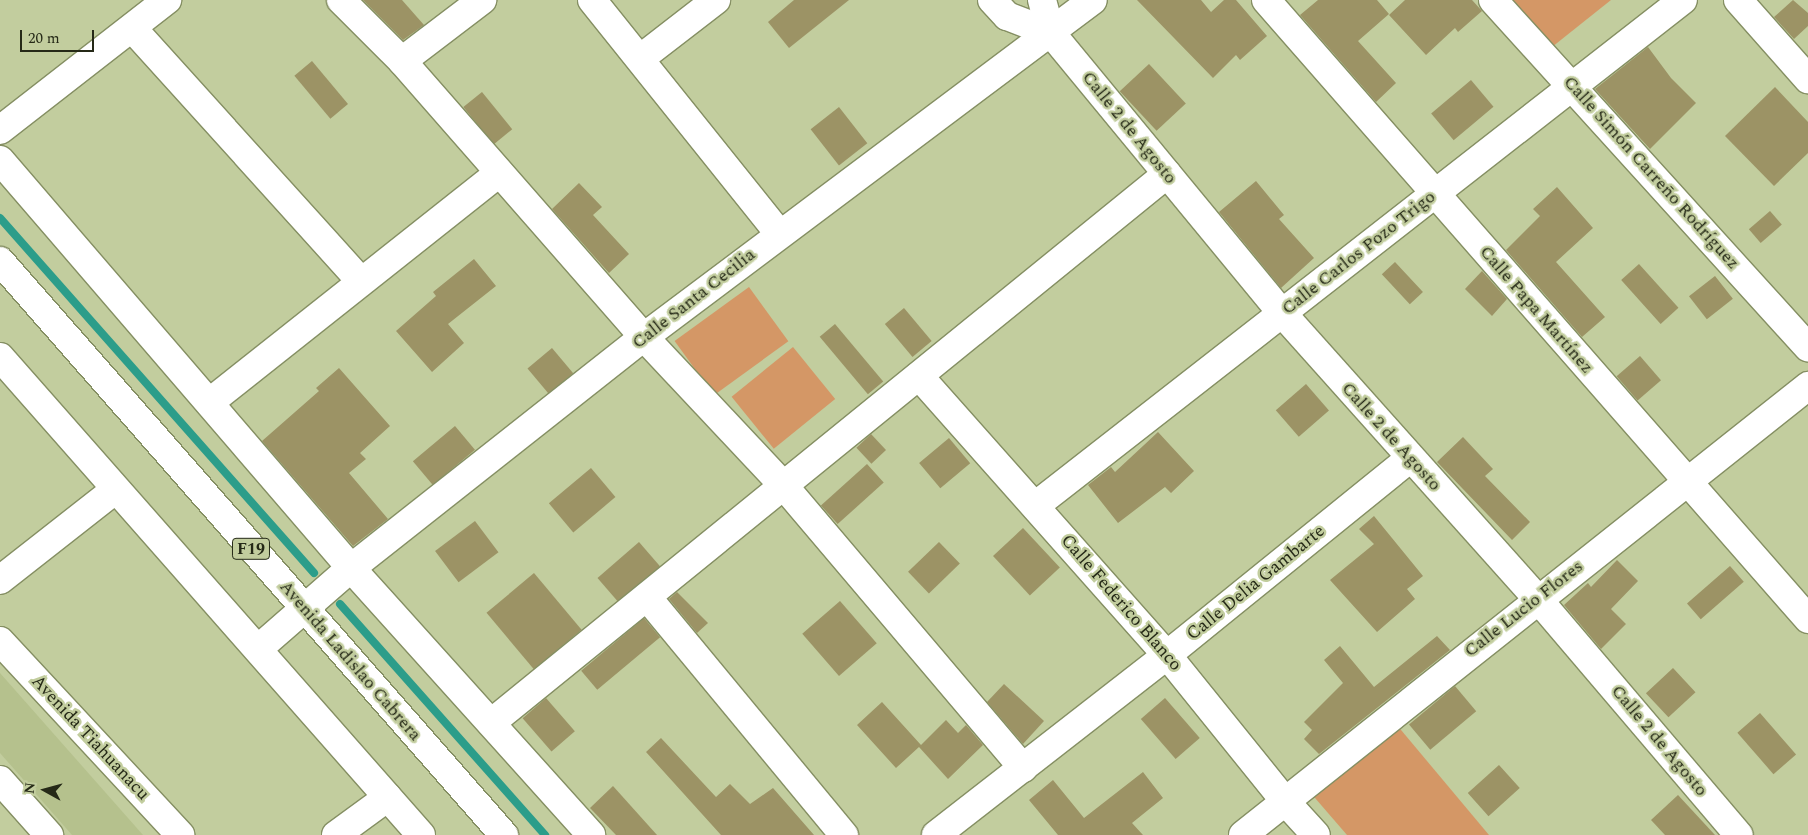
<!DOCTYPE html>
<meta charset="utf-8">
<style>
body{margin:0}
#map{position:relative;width:1808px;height:835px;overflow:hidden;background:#c2cd9e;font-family:Spectral,serif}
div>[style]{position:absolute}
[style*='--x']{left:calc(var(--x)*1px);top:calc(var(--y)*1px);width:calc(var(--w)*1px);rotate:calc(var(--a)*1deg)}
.built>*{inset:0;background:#b5c18d}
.green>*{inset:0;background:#d49766;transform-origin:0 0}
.stream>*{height:8px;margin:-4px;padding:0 4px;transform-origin:4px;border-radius:4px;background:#2c9d8a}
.building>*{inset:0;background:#9c9365;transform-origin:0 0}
.roads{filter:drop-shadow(1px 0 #858f63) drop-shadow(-1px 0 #858f63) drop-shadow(0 1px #858f63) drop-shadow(0 -1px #858f63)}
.minor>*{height:28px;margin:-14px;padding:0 14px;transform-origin:14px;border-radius:14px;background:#fff}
.tertiary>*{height:28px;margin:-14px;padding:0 14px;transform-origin:14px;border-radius:14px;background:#fff}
.trunk>*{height:28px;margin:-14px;padding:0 14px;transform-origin:14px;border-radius:14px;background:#fff}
span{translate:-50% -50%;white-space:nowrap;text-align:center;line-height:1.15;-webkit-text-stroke:5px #c2cd9e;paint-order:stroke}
.shield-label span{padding:1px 4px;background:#c2cd9e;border:1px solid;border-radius:4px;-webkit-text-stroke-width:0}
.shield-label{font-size:16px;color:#252917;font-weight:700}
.street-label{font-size:18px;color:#252917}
.north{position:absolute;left:20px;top:765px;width:50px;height:50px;-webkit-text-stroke:4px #c2cd9e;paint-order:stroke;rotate:277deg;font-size:14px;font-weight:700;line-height:20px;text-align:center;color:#252917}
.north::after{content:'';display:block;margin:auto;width:18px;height:22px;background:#252917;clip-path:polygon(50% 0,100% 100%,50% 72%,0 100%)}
.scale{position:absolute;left:20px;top:30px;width:74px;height:22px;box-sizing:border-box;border:2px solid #252917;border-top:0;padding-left:6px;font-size:15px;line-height:18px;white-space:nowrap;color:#252917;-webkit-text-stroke:4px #c2cd9e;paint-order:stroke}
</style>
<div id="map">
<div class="built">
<i style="clip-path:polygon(0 673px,143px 835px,72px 835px,0 753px)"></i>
</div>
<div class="green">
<i style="clip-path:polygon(1504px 0,1611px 0,1547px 51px)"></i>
<i style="left:749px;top:287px;width:67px;height:92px;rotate:54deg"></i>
<i style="left:793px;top:347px;width:67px;height:79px;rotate:51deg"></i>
<i style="clip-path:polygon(1391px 718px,1489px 835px,1347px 835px,1309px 791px)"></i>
</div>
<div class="stream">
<i style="--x:0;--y:218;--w:474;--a:48.5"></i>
<i style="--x:340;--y:604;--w:309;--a:48.4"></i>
</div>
<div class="building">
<i style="clip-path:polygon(363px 0,402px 0,424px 25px,403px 40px)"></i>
<i style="clip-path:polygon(794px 0,849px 0,789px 48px,768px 22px)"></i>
<i style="clip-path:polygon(1137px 0,1201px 0,1211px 12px,1224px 0,1236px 0,1267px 36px,1240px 60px,1236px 55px,1213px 78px)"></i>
<i style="clip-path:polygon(1318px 0,1377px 0,1389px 14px,1358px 41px,1396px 83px,1376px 102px,1300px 15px)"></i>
<i style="clip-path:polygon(1405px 0,1472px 0,1482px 11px,1458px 32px,1455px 28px,1426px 55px,1389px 15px)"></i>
<i style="clip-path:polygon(1793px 0,1808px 13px,1808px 26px,1794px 39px,1774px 17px)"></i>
<i style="clip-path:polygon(1648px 47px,1671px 78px,1696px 103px,1650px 149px,1595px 89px)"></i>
<i style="left:312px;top:61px;width:56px;height:23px;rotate:50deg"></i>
<i style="left:1149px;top:64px;width:54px;height:40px;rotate:47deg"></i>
<i style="left:1471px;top:80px;width:35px;height:52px;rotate:50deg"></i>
<i style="clip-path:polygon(1775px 87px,1808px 122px,1808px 153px,1774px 186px,1725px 136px)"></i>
<i style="left:482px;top:92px;width:48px;height:24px;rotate:51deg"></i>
<i style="left:839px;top:107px;width:46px;height:36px;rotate:52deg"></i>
<i style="clip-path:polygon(1256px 181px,1284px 215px,1279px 219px,1314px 258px,1281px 288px,1219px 212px)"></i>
<i style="clip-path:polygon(579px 183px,602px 207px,593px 215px,629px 254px,609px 273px,552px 209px)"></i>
<i style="clip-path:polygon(1557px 187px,1593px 228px,1556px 262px,1605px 317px,1582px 337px,1506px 250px,1540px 216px,1533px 209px)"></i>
<i style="left:1770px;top:211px;width:18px;height:28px;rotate:49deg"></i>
<i style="clip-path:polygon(474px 259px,496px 286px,448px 324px,464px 343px,432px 372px,396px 331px,436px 296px,433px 292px)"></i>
<i style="left:1395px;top:262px;width:41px;height:18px;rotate:47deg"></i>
<i style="left:1639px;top:264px;width:59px;height:24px;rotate:48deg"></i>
<i style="clip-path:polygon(1482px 271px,1507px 299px,1492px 316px,1465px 289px)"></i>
<i style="left:1715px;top:276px;width:29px;height:33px;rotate:52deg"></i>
<i style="left:904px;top:308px;width:43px;height:25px;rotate:50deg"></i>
<i style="left:835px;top:324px;width:75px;height:20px;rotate:50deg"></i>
<i style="left:552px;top:348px;width:33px;height:32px;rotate:50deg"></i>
<i style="left:1640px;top:356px;width:32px;height:31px;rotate:49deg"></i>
<i style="clip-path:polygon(339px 368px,390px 426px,360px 453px,366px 459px,349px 473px,388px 519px,353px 546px,262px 441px,319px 391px,316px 388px)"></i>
<i style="left:1306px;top:384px;width:35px;height:40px;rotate:49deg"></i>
<i style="left:455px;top:426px;width:31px;height:55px;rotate:50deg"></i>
<i style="clip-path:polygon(1158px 432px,1194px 471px,1171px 493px,1165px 487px,1118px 523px,1088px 485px,1111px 467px,1115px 472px)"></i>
<i style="left:871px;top:434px;width:22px;height:20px;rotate:47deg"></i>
<i style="clip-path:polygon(1463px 437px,1493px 469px,1485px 476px,1530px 522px,1512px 540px,1437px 462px)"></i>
<i style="left:949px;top:438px;width:33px;height:39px;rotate:50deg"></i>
<i style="left:867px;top:464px;width:25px;height:62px;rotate:48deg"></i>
<i style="left:591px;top:468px;width:38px;height:55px;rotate:50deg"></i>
<i style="clip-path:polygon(1374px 516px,1423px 576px,1407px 589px,1415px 599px,1377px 632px,1330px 580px,1374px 544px,1359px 529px)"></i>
<i style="left:475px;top:521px;width:39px;height:50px;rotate:53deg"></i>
<i style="left:1023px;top:528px;width:54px;height:41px;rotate:47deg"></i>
<i style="left:639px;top:542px;width:32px;height:55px;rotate:49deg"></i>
<i style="left:939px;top:542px;width:30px;height:43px;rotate:46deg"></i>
<i style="clip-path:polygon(1617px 560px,1638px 581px,1611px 609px,1626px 624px,1601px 649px,1564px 605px,1588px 583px,1591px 587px)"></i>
<i style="left:1730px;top:566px;width:21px;height:57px;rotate:49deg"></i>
<i style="left:534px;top:573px;width:74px;height:62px;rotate:50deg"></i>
<i style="clip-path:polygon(677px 592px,708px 623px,697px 633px,669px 599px)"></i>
<i style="left:840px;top:601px;width:56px;height:50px;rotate:49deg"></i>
<i style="left:644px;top:618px;width:25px;height:82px;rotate:50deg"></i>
<i style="clip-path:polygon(1437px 636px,1450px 650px,1319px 754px,1304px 739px,1312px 730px,1304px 722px,1343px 683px,1324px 660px,1340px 646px,1374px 687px)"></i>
<i style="left:1673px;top:668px;width:33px;height:37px;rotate:47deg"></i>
<i style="clip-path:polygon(1004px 684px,1044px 721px,1023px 744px,987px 702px)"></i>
<i style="left:1455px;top:686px;width:33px;height:60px;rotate:50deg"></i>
<i style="left:546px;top:698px;width:44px;height:31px;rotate:49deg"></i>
<i style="left:1165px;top:698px;width:53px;height:32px;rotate:49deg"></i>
<i style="clip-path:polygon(882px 702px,921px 745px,946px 720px,958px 733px,966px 725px,983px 745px,948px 779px,919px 747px,896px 768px,857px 725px)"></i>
<i style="left:1760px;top:713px;width:55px;height:30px;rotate:49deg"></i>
<i style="clip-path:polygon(661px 738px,716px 797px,730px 784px,750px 804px,773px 788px,814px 835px,721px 835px,646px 752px)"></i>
<i style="left:1499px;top:765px;width:31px;height:42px;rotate:48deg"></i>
<i style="clip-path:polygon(1143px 772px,1163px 798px,1132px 823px,1143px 835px,1058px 835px,1029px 800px,1053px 780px,1084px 818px)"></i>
<i style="clip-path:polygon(613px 786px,657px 835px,616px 835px,590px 808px)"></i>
<i style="clip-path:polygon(1678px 795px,1715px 835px,1665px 835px,1651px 820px)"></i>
</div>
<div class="roads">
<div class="minor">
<i style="--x:341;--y:0;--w:86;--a:45"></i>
<i style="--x:402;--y:61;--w:367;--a:48.8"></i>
<i style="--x:644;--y:337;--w:204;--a:46.8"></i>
<i style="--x:784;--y:486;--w:370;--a:49.7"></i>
<i style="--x:592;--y:0;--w:299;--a:51.3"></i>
<i style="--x:992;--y:0;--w:22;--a:47"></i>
<i style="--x:1007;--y:16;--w:47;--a:21.1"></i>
<i style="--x:1042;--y:0;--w:34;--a:75"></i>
<i style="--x:1051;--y:33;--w:363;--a:50.5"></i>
<i style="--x:1282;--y:313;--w:382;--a:48.2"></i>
<i style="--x:1537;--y:598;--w:311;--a:49.6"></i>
<i style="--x:1266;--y:0;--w:823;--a:48.79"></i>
<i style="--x:1493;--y:0;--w:469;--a:47.8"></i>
<i style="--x:1738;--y:0;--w:106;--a:48.5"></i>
<i style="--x:133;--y:29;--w:340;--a:47.9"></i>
<i style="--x:641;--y:58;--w:95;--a:-37.7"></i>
<i style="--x:402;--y:61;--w:101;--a:-37.3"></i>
<i style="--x:0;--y:160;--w:538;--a:49.29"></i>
<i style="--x:351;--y:568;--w:359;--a:48"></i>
<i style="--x:0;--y:357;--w:637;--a:48.63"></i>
<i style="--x:919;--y:376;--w:373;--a:48.4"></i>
<i style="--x:1167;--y:655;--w:186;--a:51.1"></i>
<i style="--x:1284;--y:800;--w:47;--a:47.6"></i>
<i style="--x:210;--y:402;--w:369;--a:-38.4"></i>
<i style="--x:1035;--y:506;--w:822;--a:-37.99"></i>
<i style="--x:0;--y:580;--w:147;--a:-38.1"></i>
<i style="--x:647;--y:597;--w:309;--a:50.4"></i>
<i style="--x:0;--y:641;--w:265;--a:47.1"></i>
<i style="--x:258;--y:649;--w:123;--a:-41.1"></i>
<i style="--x:351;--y:568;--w:373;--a:-38.3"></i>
<i style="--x:644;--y:337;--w:561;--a:-36.89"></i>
<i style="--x:491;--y:723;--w:871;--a:-39.08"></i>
<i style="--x:0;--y:780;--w:74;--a:48.3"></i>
<i style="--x:336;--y:835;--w:64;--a:-36.2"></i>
<i style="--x:936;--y:835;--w:293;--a:-37.9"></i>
<i style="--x:1167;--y:655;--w:311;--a:-39"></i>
<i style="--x:1243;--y:835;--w:722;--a:-38.47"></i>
</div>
<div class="tertiary">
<i style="--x:0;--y:130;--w:212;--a:-37.9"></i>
</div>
<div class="trunk">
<i style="--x:0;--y:261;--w:764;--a:48.72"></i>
</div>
</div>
<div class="shield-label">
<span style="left:251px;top:549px">F19</span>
</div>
<div class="street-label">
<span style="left:1129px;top:128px;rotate:51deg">Calle 2 de Agosto</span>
<span style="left:1651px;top:173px;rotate:48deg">Calle Simón Carreño Rodríguez</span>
<span style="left:1359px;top:253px;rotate:-38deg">Calle Carlos Pozo Trigo</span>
<span style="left:694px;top:299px;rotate:-38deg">Calle Santa Cecilia</span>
<span style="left:1536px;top:310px;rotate:49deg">Calle Papa Martínez</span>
<span style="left:1391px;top:437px;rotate:48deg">Calle 2 de Agosto</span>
<span style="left:1256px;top:583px;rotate:-39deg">Calle Delia Gambarte</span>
<span style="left:1121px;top:603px;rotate:49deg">Calle Federico Blanco</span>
<span style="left:1524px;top:609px;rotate:-38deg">Calle Lucio Flores</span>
<span style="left:350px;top:661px;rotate:49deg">Avenida Ladislao Cabrera</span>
<span style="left:90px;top:738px;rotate:47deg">Avenida Tiahuanacu</span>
<span style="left:1659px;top:741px;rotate:50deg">Calle 2 de Agosto</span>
</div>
<div class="north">N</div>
<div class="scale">20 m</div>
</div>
